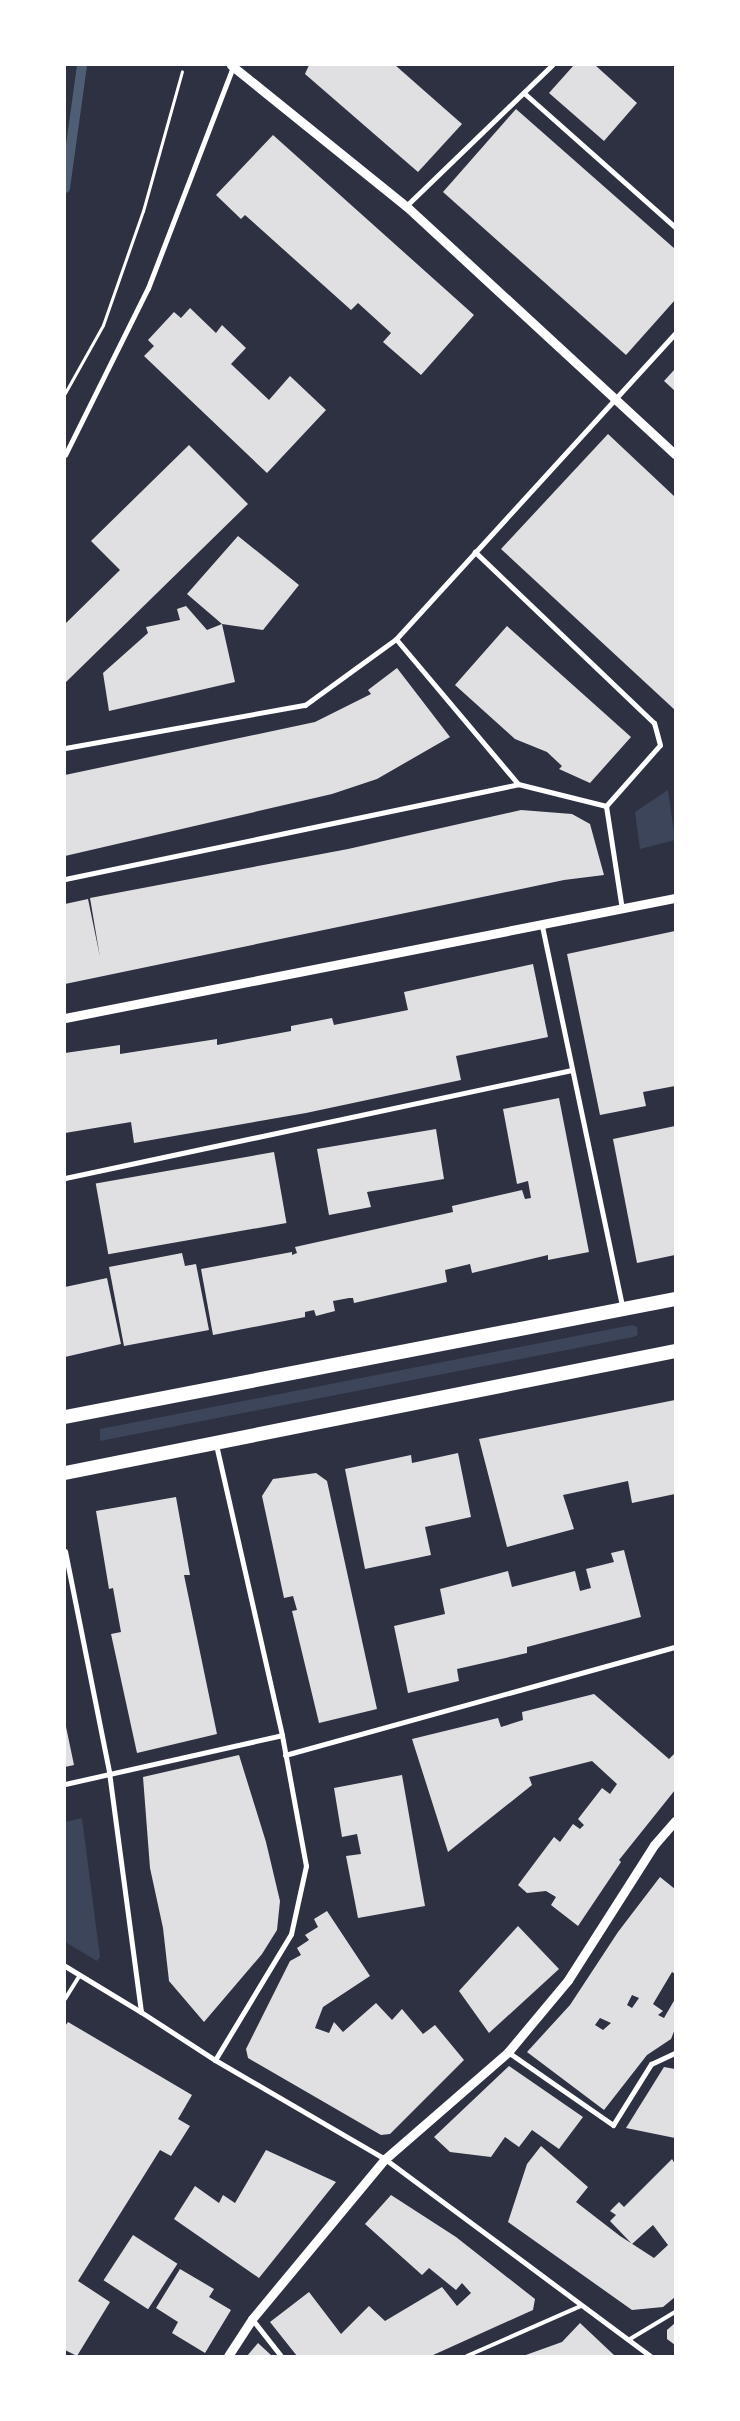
<!DOCTYPE html>
<style>
body{margin:0}
#map{position:relative;width:740px;height:2421px;overflow:hidden;background:#2d3142;font-family:"Alegreya Sans",sans-serif}
div>[style]{position:absolute}
[style*='--x']{left:calc(var(--x)*1px);top:calc(var(--y)*1px);width:calc(var(--w)*1px);rotate:calc(var(--a)*1deg)}
.green>*{inset:0;background:#3c4559}
.stream>*{height:10px;margin:-5px;padding:0 5px;transform-origin:5px;border-radius:5px;background:#4f5d75}
.building>*{inset:0;background:#e0e0e3;transform-origin:0 0}
.path>*{height:3px;margin:-1.5px;padding:0 1.5px;transform-origin:1.5px;border-radius:1.5px;background:#fff}
.service>*{height:4px;margin:-2px;padding:0 2px;transform-origin:2px;border-radius:2px;background:#fff}
.minor>*{height:5px;margin:-2.5px;padding:0 2.5px;transform-origin:2.5px;border-radius:2.5px;background:#fff}
.tertiary>*{height:9px;margin:-4.5px;padding:0 4.5px;transform-origin:4.5px;border-radius:4.5px;background:#fff}
.trunk>*{height:14px;margin:-7px;padding:0 7px;transform-origin:7px;border-radius:7px;background:#fff}
span{translate:-50% -50%;white-space:nowrap;text-align:center;line-height:1.15;-webkit-text-stroke:4px #fff;paint-order:stroke}
.frame{position:absolute;inset:0;border:66px solid #fff;pointer-events:none}
</style>
<div id="map">
<div class="green">
<i style="clip-path:polygon(668px 790px,675px 840px,640px 849px,635px 812px)"></i>
<i style="clip-path:polygon(632px 1325px,637px 1327px,638px 1335px,633px 1337px,100px 1441px,100px 1429px)"></i>
<i style="clip-path:polygon(82px 1818px,100px 1957px,97px 1961px,65px 1942px,65px 1822px)"></i>
</div>
<div class="stream">
<i style="--x:65;--y:188;--w:124;--a:-82.1"></i>
</div>
<div class="building">
<i style="clip-path:polygon(309px 65px,395px 65px,462px 124px,418px 172px,305px 74px)"></i>
<i style="clip-path:polygon(574px 65px,595px 65px,637px 103px,604px 141px,549px 93px)"></i>
<i style="clip-path:polygon(516px 109px,675px 249px,675px 300px,626px 355px,443px 192px)"></i>
<i style="clip-path:polygon(273px 135px,474px 315px,421px 375px,383px 342px,391px 333px,358px 303px,351px 310px,245px 215px,241px 219px,216px 195px)"></i>
<i style="clip-path:polygon(190px 308px,216px 333px,222px 325px,246px 348px,231px 364px,269px 400px,290px 376px,326px 410px,267px 473px,144px 356px,154px 346px,148px 340px,174px 312px,181px 318px)"></i>
<i style="clip-path:polygon(675px 369px,675px 391px,664px 381px)"></i>
<i style="clip-path:polygon(608px 434px,675px 497px,675px 710px,501px 549px)"></i>
<i style="clip-path:polygon(189px 445px,248px 504px,65px 683px,65px 624px,120px 570px,91px 541px)"></i>
<i style="clip-path:polygon(238px 536px,299px 585px,263px 630px,222px 624px,235px 682px,109px 711px,103px 673px,148px 633px,146px 627px,180px 620px,177px 609px,186px 606px,207px 630px,222px 624px,187px 594px)"></i>
<i style="clip-path:polygon(507px 626px,631px 737px,590px 783px,559px 769px,562px 766px,547px 752px,515px 739px,455px 685px)"></i>
<i style="clip-path:polygon(397px 668px,450px 737px,377px 779px,332px 794px,65px 856px,65px 775px,315px 722px,371px 694px,368px 690px)"></i>
<i style="clip-path:polygon(521px 810px,572px 814px,590px 824px,604px 875px,564px 880px,65px 984px,65px 904px,88px 899px,100px 957px,90px 898px,348px 849px)"></i>
<i style="clip-path:polygon(675px 931px,675px 1086px,643px 1092px,646px 1106px,600px 1115px,567px 954px)"></i>
<i style="clip-path:polygon(533px 964px,548px 1037px,456px 1056px,461px 1080px,306px 1113px,134px 1143px,131px 1122px,65px 1133px,65px 1053px,120px 1045px,120px 1054px,217px 1039px,217px 1045px,291px 1031px,291px 1026px,332px 1018px,334px 1025px,408px 1010px,404px 992px)"></i>
<i style="clip-path:polygon(559px 1098px,589px 1252px,548px 1260px,548px 1255px,472px 1273px,470px 1264px,445px 1270px,447px 1282px,354px 1303px,353px 1298px,349px 1298px,333px 1301px,335px 1311px,316px 1316px,314px 1310px,305px 1312px,305px 1317px,213px 1335px,201px 1269px,292px 1252px,292px 1255px,297px 1253px,295px 1247px,444px 1214px,453px 1212px,452px 1206px,522px 1190px,525px 1199px,531px 1198px,528px 1181px,517px 1184px,503px 1109px)"></i>
<i style="clip-path:polygon(675px 1126px,675px 1255px,637px 1263px,613px 1139px)"></i>
<i style="clip-path:polygon(436px 1129px,444px 1179px,367px 1192px,371px 1207px,329px 1215px,317px 1149px)"></i>
<i style="left:274px;top:1152px;width:72px;height:181px;rotate:80deg"></i>
<i style="clip-path:polygon(182px 1253px,185px 1266px,196px 1264px,209px 1330px,124px 1346px,109px 1267px)"></i>
<i style="clip-path:polygon(107px 1278px,121px 1344px,65px 1357px,65px 1287px)"></i>
<i style="clip-path:polygon(675px 1400px,675px 1494px,632px 1503px,628px 1481px,563px 1495px,574px 1529px,507px 1547px,479px 1439px)"></i>
<i style="clip-path:polygon(458px 1453px,471px 1517px,425px 1527px,431px 1555px,365px 1569px,345px 1469px,411px 1455px,412px 1463px)"></i>
<i style="clip-path:polygon(316px 1473px,327px 1481px,377px 1709px,319px 1723px,292px 1611px,297px 1610px,293px 1596px,284px 1598px,262px 1496px,273px 1479px)"></i>
<i style="clip-path:polygon(176px 1497px,190px 1575px,184px 1575px,217px 1734px,137px 1753px,111px 1634px,121px 1632px,113px 1588px,109px 1589px,96px 1511px)"></i>
<i style="clip-path:polygon(624px 1550px,641px 1617px,527px 1647px,527px 1653px,457px 1669px,459px 1681px,408px 1693px,394px 1626px,445px 1614px,440px 1589px,508px 1571px,512px 1587px,575px 1571px,580px 1591px,591px 1588px,586px 1569px,614px 1562px,611px 1553px)"></i>
<i style="clip-path:polygon(594px 1694px,669px 1759px,675px 1753px,675px 1790px,619px 1860px,621px 1862px,578px 1926px,551px 1905px,556px 1897px,546px 1891px,527px 1893px,518px 1885px,554px 1837px,560px 1842px,573px 1824px,580px 1829px,584px 1825px,578px 1819px,602px 1788px,610px 1794px,617px 1784px,592px 1761px,529px 1777px,532px 1785px,448px 1852px,412px 1739px,498px 1718px,501px 1727px,523px 1720px,522px 1712px)"></i>
<i style="clip-path:polygon(65px 1722px,74px 1765px,65px 1767px)"></i>
<i style="clip-path:polygon(239px 1755px,266px 1842px,280px 1901px,277px 1930px,262px 1954px,204px 2022px,169px 1981px,163px 1928px,150px 1868px,143px 1777px)"></i>
<i style="clip-path:polygon(402px 1775px,425px 1906px,358px 1918px,346px 1856px,361px 1854px,357px 1834px,342px 1837px,334px 1788px)"></i>
<i style="clip-path:polygon(evenodd,660px 1877px,675px 1889px,675px 1974px,672px 1972px,653px 2004px,663px 2011px,658px 2015px,664px 2018px,675px 1999px,675px 2029px,671px 2039px,647px 2055px,604px 2110px,527px 2052px,570px 2005px,618px 1932px,660px 1877px,632px 1995px,639px 1998px,632px 2008px,627px 2005px,632px 1995px,660px 1877px,600px 2018px,611px 2023px,603px 2030px,595px 2025px,600px 2018px)"></i>
<i style="clip-path:polygon(327px 1911px,370px 1976px,323px 2007px,315px 2028px,329px 2033px,334px 2022px,343px 2032px,376px 2003px,392px 2020px,402px 2009px,423px 2034px,435px 2025px,464px 2060px,390px 2134px,381px 2135px,248px 2058px,246px 2049px,290px 1961px,301px 1955px,297px 1948px,309px 1940px,305px 1935px,318px 1927px,314px 1919px)"></i>
<i style="clip-path:polygon(518px 1926px,559px 1969px,489px 2033px,459px 1991px)"></i>
<i style="clip-path:polygon(68px 2022px,192px 2095px,178px 2119px,190px 2126px,171px 2156px,160px 2150px,78px 2281px,110px 2302px,77px 2356px,65px 2350px,65px 2026px)"></i>
<i style="clip-path:polygon(509px 2066px,583px 2117px,559px 2149px,532px 2130px,519px 2147px,505px 2137px,491px 2157px,450px 2152px,434px 2137px)"></i>
<i style="clip-path:polygon(664px 2067px,675px 2069px,675px 2138px,626px 2128px)"></i>
<i style="clip-path:polygon(541px 2146px,588px 2187px,576px 2202px,620px 2236px,654px 2258px,668px 2245px,653px 2225px,632px 2244px,610px 2221px,616px 2215px,610px 2211px,619px 2202px,624px 2207px,672px 2159px,675px 2164px,675px 2297px,663px 2307px,632px 2310px,508px 2222px,527px 2164px)"></i>
<i style="clip-path:polygon(266px 2150px,336px 2182px,259px 2278px,174px 2219px,195px 2186px,219px 2203px,223px 2195px,235px 2203px)"></i>
<i style="clip-path:polygon(391px 2195px,456px 2237px,535px 2299px,533px 2310px,431px 2356px,297px 2356px,270px 2322px,309px 2292px,341px 2334px,369px 2306px,385px 2321px,442px 2287px,457px 2306px,471px 2293px,462px 2283px,456px 2290px,429px 2268px,422px 2275px,365px 2224px)"></i>
<i style="left:133px;top:2235px;width:53px;height:54px;rotate:33deg"></i>
<i style="clip-path:polygon(180px 2269px,214px 2289px,209px 2297px,231px 2310px,205px 2353px,172px 2333px,178px 2322px,156px 2308px)"></i>
<i style="clip-path:polygon(580px 2323px,615px 2356px,523px 2356px,562px 2342px)"></i>
<i style="clip-path:polygon(675px 2323px,675px 2345px,667px 2339px,667px 2330px)"></i>
<i style="clip-path:polygon(258px 2343px,272px 2356px,247px 2356px)"></i>
</div>
<div class="path">
<i style="--x:65;--y:393;--w:78;--a:-60.8"></i>
<i style="--x:103;--y:325;--w:121;--a:-70.7"></i>
<i style="--x:143;--y:211;--w:145;--a:-74.4"></i>
</div>
<div class="service">
<i style="--x:65;--y:1999;--w:28;--a:-58"></i>
<i style="--x:630;--y:2339;--w:52;--a:-31"></i>
<i style="--x:467;--y:2356;--w:124;--a:-23.7"></i>
</div>
<div class="minor">
<i style="--x:524;--y:93;--w:202;--a:41.6"></i>
<i style="--x:406;--y:206;--w:203;--a:-44"></i>
<i style="--x:65;--y:455;--w:186;--a:-63.6"></i>
<i style="--x:148;--y:288;--w:238;--a:-69"></i>
<i style="--x:396;--y:639;--w:189;--a:49.9"></i>
<i style="--x:518;--y:784;--w:91;--a:14"></i>
<i style="--x:606;--y:806;--w:81;--a:-48.5"></i>
<i style="--x:660;--y:745;--w:23;--a:-105"></i>
<i style="--x:654;--y:723;--w:248;--a:-136.3"></i>
<i style="--x:65;--y:748;--w:244;--a:-10.2"></i>
<i style="--x:305;--y:705;--w:112;--a:-36"></i>
<i style="--x:396;--y:639;--w:414;--a:-47.6"></i>
<i style="--x:606;--y:806;--w:104;--a:81.2"></i>
<i style="--x:65;--y:879;--w:463;--a:-11.8"></i>
<i style="--x:542;--y:926;--w:391;--a:78.1"></i>
<i style="--x:65;--y:1178;--w:518;--a:-12.03"></i>
<i style="--x:65;--y:1551;--w:225;--a:78.7"></i>
<i style="--x:109;--y:1772;--w:242;--a:82.4"></i>
<i style="--x:141;--y:2012;--w:88;--a:33"></i>
<i style="--x:215;--y:2060;--w:197;--a:30.2"></i>
<i style="--x:385;--y:2159;--w:330;--a:36.6"></i>
<i style="--x:285;--y:1755;--w:405;--a:-15.5"></i>
<i style="--x:65;--y:1784;--w:222;--a:-12.7"></i>
<i style="--x:65;--y:1966;--w:89;--a:31.2"></i>
<i style="--x:508;--y:2052;--w:128;--a:34.8"></i>
<i style="--x:613;--y:2125;--w:72;--a:-58.1"></i>
<i style="--x:651;--y:2064;--w:26;--a:-25"></i>
<i style="--x:215;--y:2060;--w:147;--a:-58.9"></i>
<i style="--x:291;--y:1934;--w:70;--a:-77.6"></i>
<i style="--x:306;--y:1866;--w:133;--a:-100.4"></i>
<i style="--x:282;--y:1735;--w:298;--a:-102.8"></i>
<i style="--x:252;--y:2319;--w:47;--a:51.9"></i>
</div>
<div class="tertiary">
<i style="--x:231;--y:65;--w:225;--a:38.9"></i>
<i style="--x:406;--y:206;--w:366;--a:42.7"></i>
<i style="--x:65;--y:1018;--w:622;--a:-11.13"></i>
<i style="--x:228;--y:2356;--w:44;--a:-57"></i>
<i style="--x:252;--y:2319;--w:208;--a:-50.3"></i>
<i style="--x:385;--y:2159;--w:163;--a:-41"></i>
<i style="--x:508;--y:2052;--w:94;--a:-50.2"></i>
<i style="--x:568;--y:1980;--w:160;--a:-57.5"></i>
<i style="--x:654;--y:1845;--w:32;--a:-49"></i>
</div>
<div class="trunk">
<i style="--x:65;--y:1417;--w:621;--a:-10.95"></i>
<i style="--x:65;--y:1473;--w:622;--a:-11.31"></i>
</div>
<div class="frame"></div>
</div>
